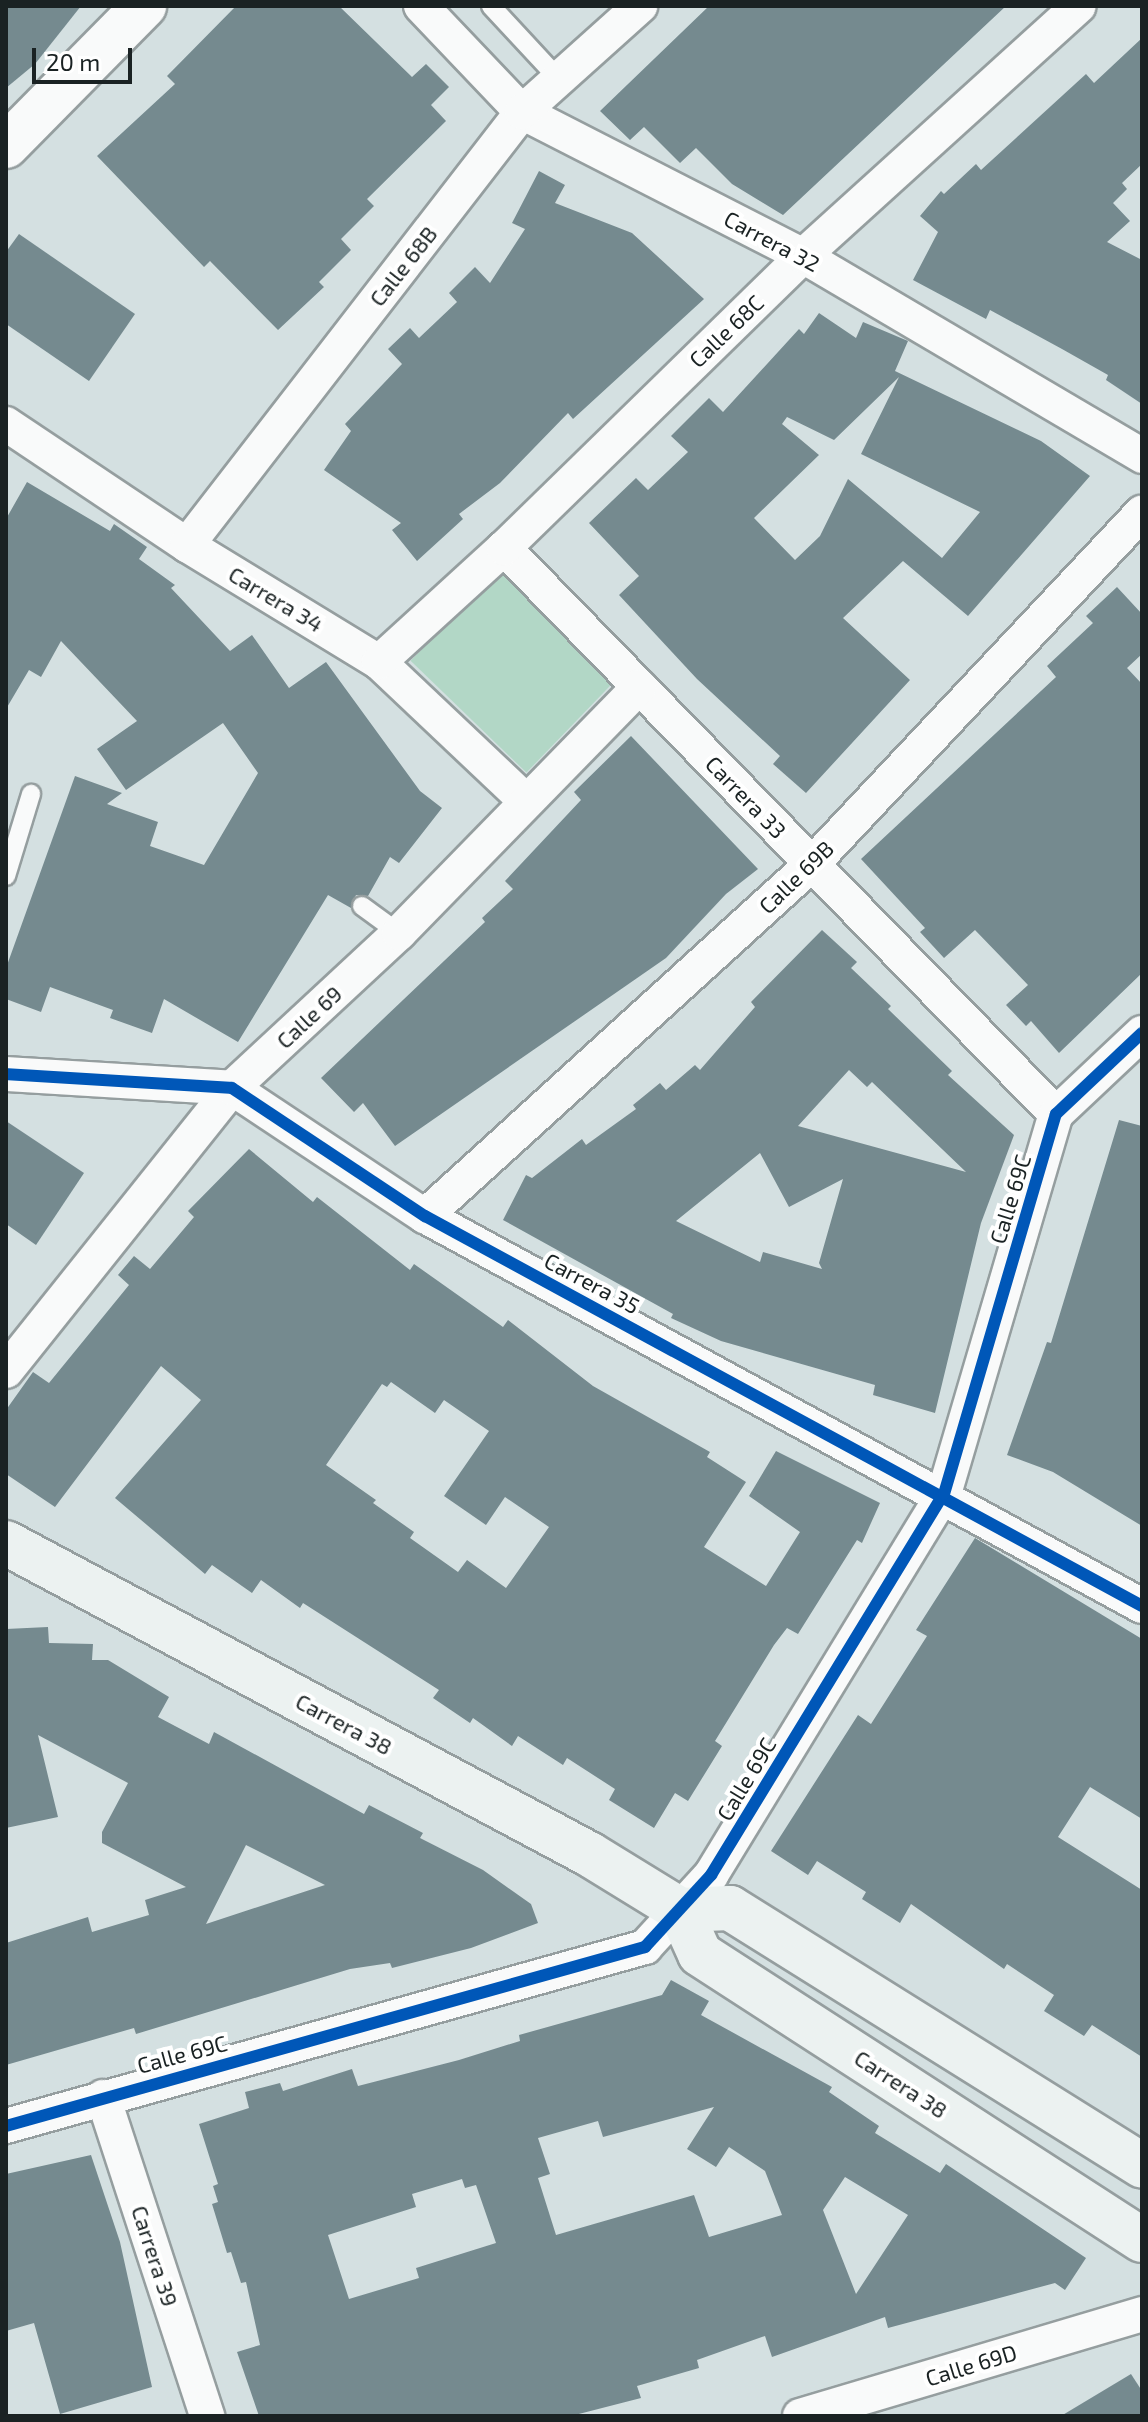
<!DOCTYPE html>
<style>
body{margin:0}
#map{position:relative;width:1148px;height:2422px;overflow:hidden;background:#d4e0e1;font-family:"Exo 2",sans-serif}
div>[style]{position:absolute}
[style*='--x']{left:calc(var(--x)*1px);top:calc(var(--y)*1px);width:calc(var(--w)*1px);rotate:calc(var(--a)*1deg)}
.green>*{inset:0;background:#b2d7c6;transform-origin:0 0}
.building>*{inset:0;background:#758a8f}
.roads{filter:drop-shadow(2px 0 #959e9f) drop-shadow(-2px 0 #959e9f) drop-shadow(0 2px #959e9f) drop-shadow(0 -2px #959e9f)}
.service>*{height:18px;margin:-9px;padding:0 9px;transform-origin:9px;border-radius:9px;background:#f9fafa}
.minor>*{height:34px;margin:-17px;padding:0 17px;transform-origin:17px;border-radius:17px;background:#f9fafa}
.tertiary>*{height:44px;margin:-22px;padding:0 22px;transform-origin:22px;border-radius:22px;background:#f9fafa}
.secondary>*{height:44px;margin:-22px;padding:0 22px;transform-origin:22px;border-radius:22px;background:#ecf2f1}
.cycleway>*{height:12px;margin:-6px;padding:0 6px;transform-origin:6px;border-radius:6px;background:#0057b8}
span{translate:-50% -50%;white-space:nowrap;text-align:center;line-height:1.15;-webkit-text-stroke:8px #fff;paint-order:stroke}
.street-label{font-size:22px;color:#1a2223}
.frame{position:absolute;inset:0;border:8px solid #1a2223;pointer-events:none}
.scale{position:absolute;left:32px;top:48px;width:100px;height:36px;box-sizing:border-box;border:4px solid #1a2223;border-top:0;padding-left:10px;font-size:24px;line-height:28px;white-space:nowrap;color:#1a2223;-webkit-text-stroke:6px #fff;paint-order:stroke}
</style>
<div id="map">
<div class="green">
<i style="left:503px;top:565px;width:161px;height:133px;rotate:44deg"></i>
</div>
<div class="building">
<i style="clip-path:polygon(6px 6px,81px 6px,35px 64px,6px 88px)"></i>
<i style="clip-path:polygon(236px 6px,339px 6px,412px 77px,426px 64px,449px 87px,431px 105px,446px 121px,367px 199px,374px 206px,341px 239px,351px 250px,319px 282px,324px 287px,278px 330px,210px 261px,204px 267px,97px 156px,175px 84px,167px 76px)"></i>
<i style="clip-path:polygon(709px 6px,1006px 6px,783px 215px,732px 184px,696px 148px,680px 163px,644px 127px,630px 140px,600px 111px)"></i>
<i style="clip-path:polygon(1142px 38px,1142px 164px,1122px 183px,1127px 189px,1113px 203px,1130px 221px,1107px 242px,1142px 260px,1142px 404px,1106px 380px,1108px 375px,1062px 349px,990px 310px,986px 319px,913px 280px,938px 232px,920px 216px,941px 191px,944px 194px,976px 164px,981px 170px,1086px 74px,1094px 83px)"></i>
<i style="clip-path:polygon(539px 171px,565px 185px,555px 203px,632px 233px,704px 299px,573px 419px,568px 413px,500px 483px,459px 514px,463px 519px,417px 561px,392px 530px,401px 523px,324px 470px,351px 431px,345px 424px,402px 364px,388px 349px,410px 328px,419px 338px,457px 302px,449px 293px,475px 267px,490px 283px,525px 229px,512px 223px)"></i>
<i style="clip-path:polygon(19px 234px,135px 314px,89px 381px,6px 324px,6px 252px)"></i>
<i style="clip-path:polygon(evenodd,819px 313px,856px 338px,863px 322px,908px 341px,895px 371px,1041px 441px,1090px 476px,968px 616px,903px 561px,843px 618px,910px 680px,806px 793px,773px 764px,780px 756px,697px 679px,619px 595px,639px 576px,589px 523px,636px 478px,648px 490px,688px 452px,671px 436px,709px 398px,723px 412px,799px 329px,804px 334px,819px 313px,899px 377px,861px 454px,980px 512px,942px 558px,848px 479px,820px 536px,795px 560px,754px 518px,819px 455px,782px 424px,787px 417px,834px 440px,899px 377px)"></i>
<i style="clip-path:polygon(27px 482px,110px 531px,114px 524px,147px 547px,139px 559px,175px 585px,171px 588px,230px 651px,252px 635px,289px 688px,326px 662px,420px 791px,442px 808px,399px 863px,390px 857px,368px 896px,356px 895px,351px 908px,328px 895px,238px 1042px,164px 999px,152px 1033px,110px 1018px,113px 1010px,50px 987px,41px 1012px,6px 999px,6px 968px,75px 776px,122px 793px,107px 804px,158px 822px,150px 846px,204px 865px,258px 773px,223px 723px,126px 790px,97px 749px,137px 721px,61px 641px,41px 677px,29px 670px,6px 709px,6px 519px)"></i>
<i style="clip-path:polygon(1117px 587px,1142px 614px,1142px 654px,1127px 668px,1142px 684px,1142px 973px,1059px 1053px,1031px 1021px,1026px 1026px,1006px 1005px,1028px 985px,975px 930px,944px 958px,920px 932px,925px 928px,861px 859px,1056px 677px,1047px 666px,1093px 623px,1086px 616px)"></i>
<i style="clip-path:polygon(631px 736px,758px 869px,726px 894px,666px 958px,395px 1146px,363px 1103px,354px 1112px,321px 1078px,485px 922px,482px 918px,513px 889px,505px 881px,581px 800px,574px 792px)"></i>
<i style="clip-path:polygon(evenodd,822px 930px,857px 962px,851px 968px,891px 1006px,888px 1009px,952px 1071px,948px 1075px,1014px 1135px,981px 1223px,935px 1413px,873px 1395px,875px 1385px,721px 1341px,671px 1318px,673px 1314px,503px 1220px,526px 1175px,532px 1178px,582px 1139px,586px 1145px,636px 1109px,633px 1105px,660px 1083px,666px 1090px,695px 1065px,700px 1070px,755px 1007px,751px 1002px,822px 930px,849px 1070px,867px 1087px,872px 1082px,966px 1172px,798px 1126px,849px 1070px,822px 930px,760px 1153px,789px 1207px,843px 1179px,819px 1263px,822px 1269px,763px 1252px,760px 1262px,676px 1221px,760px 1153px)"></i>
<i style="clip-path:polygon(1119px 1120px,1142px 1126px,1142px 1526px,1053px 1472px,1007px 1455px,1047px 1342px,1051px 1343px)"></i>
<i style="clip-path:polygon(6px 1121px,84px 1173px,36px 1245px,6px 1224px)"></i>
<i style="clip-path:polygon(evenodd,249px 1149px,313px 1202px,317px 1197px,410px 1270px,414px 1264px,503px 1327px,508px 1320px,593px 1386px,710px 1452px,707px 1457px,746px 1482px,704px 1547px,766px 1586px,800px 1532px,749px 1496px,776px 1451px,880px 1503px,862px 1543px,857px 1540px,798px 1634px,787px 1628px,774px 1645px,715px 1741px,722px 1746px,688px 1801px,675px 1793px,654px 1828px,609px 1800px,615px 1789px,567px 1758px,563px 1765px,518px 1736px,512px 1746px,473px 1718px,470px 1723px,433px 1698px,439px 1690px,303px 1603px,300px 1608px,261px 1580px,252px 1593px,212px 1565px,205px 1574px,115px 1498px,201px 1400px,161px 1366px,55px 1507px,6px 1474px,6px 1410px,33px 1372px,49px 1383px,129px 1285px,118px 1275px,134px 1256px,150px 1269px,194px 1217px,188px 1211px,249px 1149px,391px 1382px,435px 1413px,444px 1400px,489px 1431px,444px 1496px,486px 1525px,505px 1497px,549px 1527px,506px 1588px,467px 1560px,458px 1572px,410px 1538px,414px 1532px,373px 1503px,376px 1500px,326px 1465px,382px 1384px,387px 1387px,391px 1382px)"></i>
<i style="clip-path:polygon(975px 1538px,1142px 1639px,1142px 1819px,1090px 1787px,1058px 1837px,1142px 1890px,1142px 2057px,1092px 2025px,1084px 2036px,1044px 2011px,1054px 1995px,1007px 1964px,1004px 1969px,911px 1904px,900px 1923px,862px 1899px,866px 1892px,817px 1861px,808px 1875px,771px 1851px,858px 1715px,871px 1724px,927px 1636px,916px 1630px)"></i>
<i style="clip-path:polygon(evenodd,48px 1627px,49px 1643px,93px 1644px,92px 1660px,108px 1660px,169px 1697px,158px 1717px,209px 1744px,214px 1732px,364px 1814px,369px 1805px,423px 1833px,420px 1838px,483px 1870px,531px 1904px,538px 1923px,471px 1948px,392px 1968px,390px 1963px,350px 1969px,136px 2034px,134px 2028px,6px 2065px,6px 1943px,88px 1917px,92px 1932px,149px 1915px,145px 1900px,186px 1887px,102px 1843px,102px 1832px,128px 1783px,38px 1735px,58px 1817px,6px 1828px,6px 1629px,48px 1627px,246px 1845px,325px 1885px,206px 1924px,246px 1845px)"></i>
<i style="clip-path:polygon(evenodd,671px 1980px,709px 2001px,701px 2015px,832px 2087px,829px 2092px,879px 2126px,875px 2133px,940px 2173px,946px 2164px,1086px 2258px,1065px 2290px,1055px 2283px,888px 2328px,885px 2317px,772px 2357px,765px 2336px,697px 2360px,699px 2368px,637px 2386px,641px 2398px,571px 2416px,259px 2416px,237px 2352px,260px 2345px,246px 2282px,241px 2283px,231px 2252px,227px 2253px,212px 2204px,218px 2202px,213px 2186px,218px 2184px,199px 2124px,249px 2108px,245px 2092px,280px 2083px,283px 2091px,352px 2069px,358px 2086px,459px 2060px,520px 2041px,519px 2035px,662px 1995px,671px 1980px,714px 2107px,687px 2149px,716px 2167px,729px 2147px,765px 2171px,782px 2215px,709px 2237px,694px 2195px,556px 2235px,538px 2178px,550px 2174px,538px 2138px,598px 2121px,603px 2137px,714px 2107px,671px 1980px,845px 2177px,908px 2215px,856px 2294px,823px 2210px,845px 2177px,671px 1980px,462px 2179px,465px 2188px,476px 2185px,496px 2243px,416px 2268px,419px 2278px,349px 2299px,328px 2235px,416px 2207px,412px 2194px,462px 2179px)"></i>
<i style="clip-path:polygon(91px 2155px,120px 2242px,152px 2387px,60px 2414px,34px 2323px,6px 2331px,6px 2174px)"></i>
<i style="clip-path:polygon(1131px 2374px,1142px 2391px,1142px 2416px,1061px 2416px)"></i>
</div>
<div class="roads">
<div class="service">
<i style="--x:491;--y:6;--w:98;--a:47.1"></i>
<i style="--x:6;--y:876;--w:86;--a:-73"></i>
<i style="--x:362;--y:906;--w:46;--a:36.1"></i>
</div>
<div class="minor">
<i style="--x:421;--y:6;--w:146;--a:46.4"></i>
<i style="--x:522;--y:112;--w:316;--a:27.1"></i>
<i style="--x:803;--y:256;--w:394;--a:30.5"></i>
<i style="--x:6;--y:424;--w:218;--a:33.8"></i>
<i style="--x:187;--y:545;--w:225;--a:31.4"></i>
<i style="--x:379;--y:662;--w:201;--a:43.4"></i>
<i style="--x:187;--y:545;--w:547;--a:-52.27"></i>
<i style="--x:522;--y:112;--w:159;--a:-41.9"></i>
<i style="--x:504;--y:548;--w:791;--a:45.72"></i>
<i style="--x:379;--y:662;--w:169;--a:-42.4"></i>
<i style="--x:504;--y:548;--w:418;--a:-44.3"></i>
<i style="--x:803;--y:256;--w:372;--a:-42.2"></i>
<i style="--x:6;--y:1074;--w:226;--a:3.5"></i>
<i style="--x:232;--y:1088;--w:232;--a:33.6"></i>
<i style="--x:425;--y:1216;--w:816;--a:28.54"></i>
<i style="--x:425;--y:1216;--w:523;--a:-42.29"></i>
<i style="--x:812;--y:864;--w:482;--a:-46.8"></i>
<i style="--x:6;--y:1371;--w:362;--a:-51.4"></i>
<i style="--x:232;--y:1088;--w:228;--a:-42.9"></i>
<i style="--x:399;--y:933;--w:344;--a:-45.7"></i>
<i style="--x:103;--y:2097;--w:336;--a:71.9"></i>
<i style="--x:6;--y:2126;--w:664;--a:-15.65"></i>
<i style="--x:645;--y:1947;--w:98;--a:-47.5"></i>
<i style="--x:711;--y:1875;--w:447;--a:-58.6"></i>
<i style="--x:944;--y:1494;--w:396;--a:-73.6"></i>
<i style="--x:1056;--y:1114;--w:118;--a:-43.3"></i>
<i style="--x:800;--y:2416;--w:357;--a:-16.6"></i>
</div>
<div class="tertiary">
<i style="--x:6;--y:146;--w:197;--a:-45.4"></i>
</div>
<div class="secondary">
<i style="--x:6;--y:1543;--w:661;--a:28.08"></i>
<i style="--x:589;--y:1854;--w:107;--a:31.6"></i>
<i style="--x:680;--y:1910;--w:50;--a:-2.3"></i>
<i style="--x:730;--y:1908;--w:486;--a:32"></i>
<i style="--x:680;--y:1910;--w:48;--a:65.6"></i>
<i style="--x:700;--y:1954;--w:526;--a:32.91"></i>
</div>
</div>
<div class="cycleway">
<i style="--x:6;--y:1074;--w:226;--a:3.5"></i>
<i style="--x:232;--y:1088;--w:232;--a:33.6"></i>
<i style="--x:425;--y:1216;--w:816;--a:28.54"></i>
<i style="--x:6;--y:2126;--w:664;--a:-15.65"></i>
<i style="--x:645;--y:1947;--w:98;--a:-47.5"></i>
<i style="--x:711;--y:1875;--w:447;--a:-58.6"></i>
<i style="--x:944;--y:1494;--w:396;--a:-73.6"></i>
<i style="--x:1056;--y:1114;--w:118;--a:-43.3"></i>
</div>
<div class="street-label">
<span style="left:772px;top:241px;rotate:28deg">Carrera 32</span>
<span style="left:403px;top:266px;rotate:-52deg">Calle 68B</span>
<span style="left:726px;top:331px;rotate:-44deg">Calle 68C</span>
<span style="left:276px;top:599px;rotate:31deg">Carrera 34</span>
<span style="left:746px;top:797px;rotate:46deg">Carrera 33</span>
<span style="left:796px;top:877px;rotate:-44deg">Calle 69B</span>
<span style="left:309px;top:1017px;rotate:-43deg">Calle 69</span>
<span style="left:1010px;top:1199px;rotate:-73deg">Calle 69C</span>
<span style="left:592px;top:1283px;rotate:28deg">Carrera 35</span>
<span style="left:344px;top:1724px;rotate:28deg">Carrera 38</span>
<span style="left:746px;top:1779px;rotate:-59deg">Calle 69C</span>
<span style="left:182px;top:2054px;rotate:-15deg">Calle 69C</span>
<span style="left:901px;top:2084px;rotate:33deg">Carrera 38</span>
<span style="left:155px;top:2256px;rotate:72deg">Carrera 39</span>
<span style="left:971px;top:2365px;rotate:-17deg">Calle 69D</span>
</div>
<div class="frame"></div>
<div class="scale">20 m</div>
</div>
